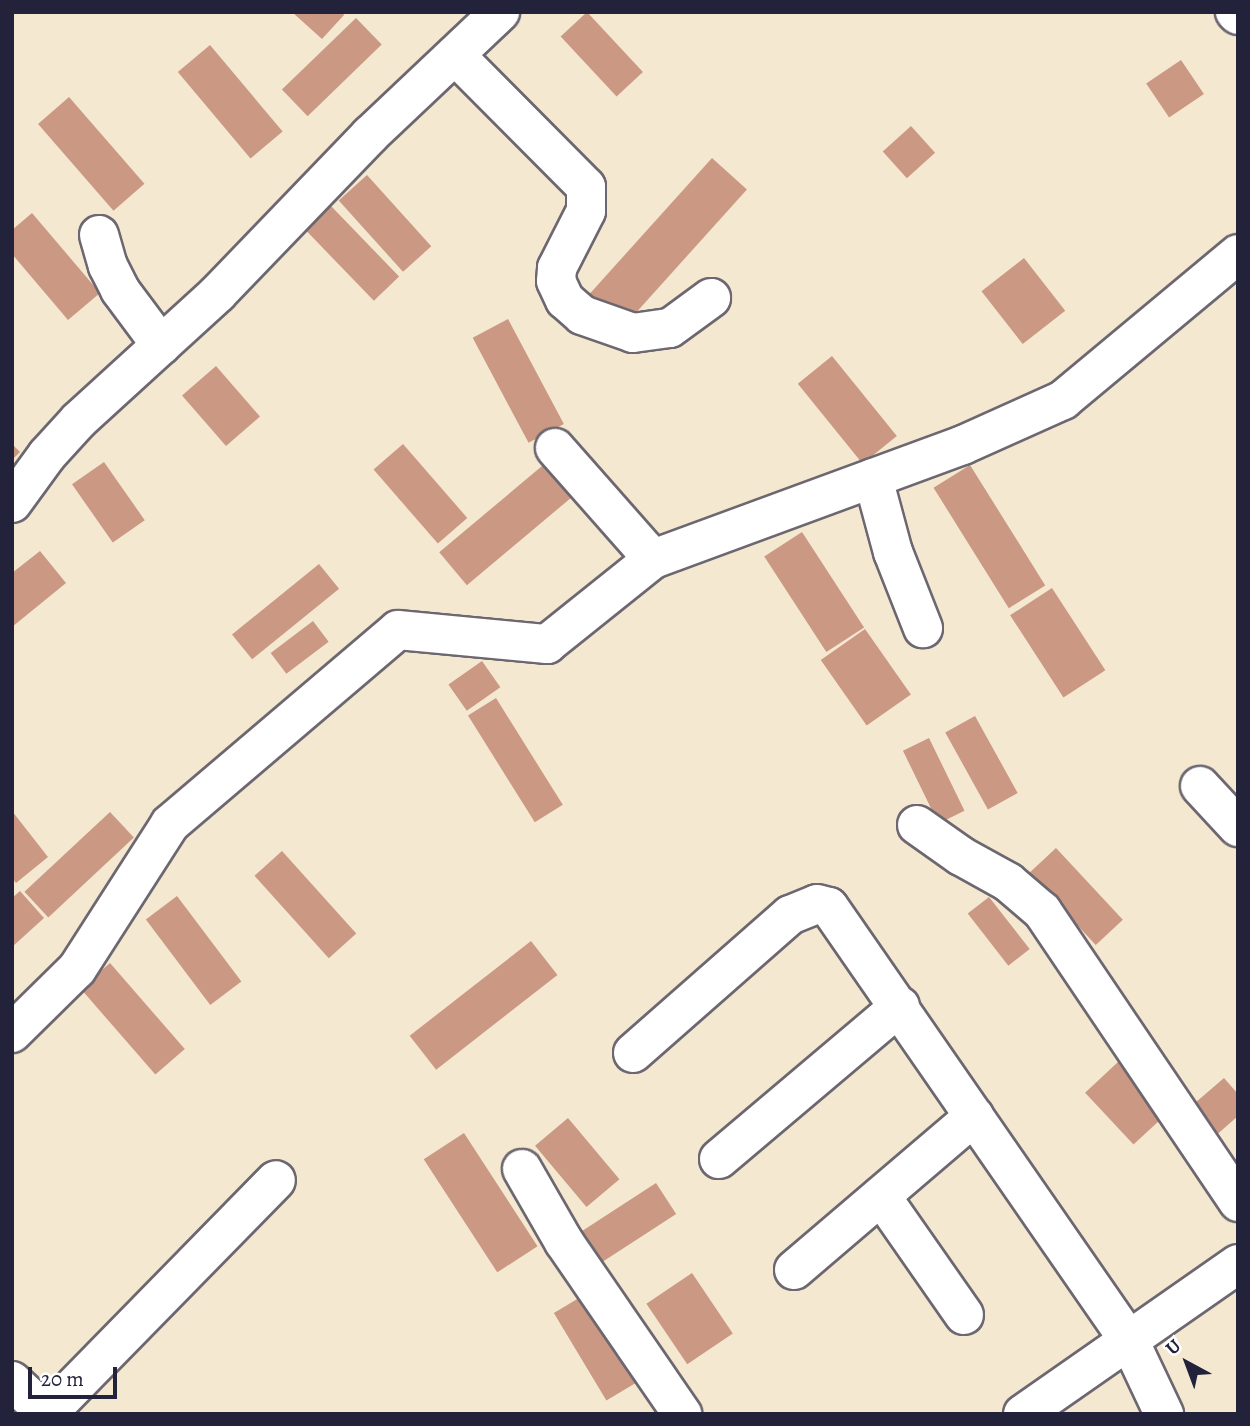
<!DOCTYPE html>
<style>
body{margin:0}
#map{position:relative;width:1250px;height:1426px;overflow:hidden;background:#f4e8d1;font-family:Alegreya,serif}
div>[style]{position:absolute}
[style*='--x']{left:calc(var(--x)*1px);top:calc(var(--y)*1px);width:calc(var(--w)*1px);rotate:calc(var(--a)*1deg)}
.building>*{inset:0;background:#cb9884;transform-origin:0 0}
.roads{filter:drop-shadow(2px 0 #6c6770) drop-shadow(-2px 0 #6c6770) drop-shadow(0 2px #6c6770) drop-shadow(0 -2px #6c6770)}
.minor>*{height:38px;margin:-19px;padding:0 19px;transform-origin:19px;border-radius:19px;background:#fff}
span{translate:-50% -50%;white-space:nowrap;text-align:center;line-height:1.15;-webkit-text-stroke:5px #fff;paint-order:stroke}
.frame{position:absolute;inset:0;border:14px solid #22223b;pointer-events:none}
.north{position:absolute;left:1152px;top:1328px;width:70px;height:70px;-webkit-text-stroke:5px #fff;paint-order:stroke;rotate:319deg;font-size:19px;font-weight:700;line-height:28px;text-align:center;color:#22223b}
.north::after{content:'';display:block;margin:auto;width:24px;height:32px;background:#22223b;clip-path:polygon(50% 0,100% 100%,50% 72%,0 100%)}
.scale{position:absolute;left:28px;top:1367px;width:89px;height:32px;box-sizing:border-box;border:4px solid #22223b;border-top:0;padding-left:9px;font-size:21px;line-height:24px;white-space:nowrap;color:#22223b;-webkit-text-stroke:5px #fff;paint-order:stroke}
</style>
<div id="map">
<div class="building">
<i style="clip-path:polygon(292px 12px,342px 12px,344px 15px,322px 39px)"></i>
<i style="left:587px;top:12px;width:82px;height:36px;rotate:47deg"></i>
<i style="left:356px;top:18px;width:37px;height:103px;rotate:46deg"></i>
<i style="left:210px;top:45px;width:113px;height:42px;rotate:50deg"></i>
<i style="left:1181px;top:60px;width:41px;height:42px;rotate:56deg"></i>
<i style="left:69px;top:97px;width:115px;height:41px;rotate:49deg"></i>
<i style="left:911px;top:126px;width:36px;height:38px;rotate:48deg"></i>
<i style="left:712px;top:158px;width:47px;height:183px;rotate:42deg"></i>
<i style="left:367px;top:175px;width:96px;height:38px;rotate:48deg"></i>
<i style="left:331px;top:206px;width:98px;height:35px;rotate:46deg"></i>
<i style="clip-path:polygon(32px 213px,100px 293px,68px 320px,12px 254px,12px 230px)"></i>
<i style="left:1024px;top:258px;width:67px;height:54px;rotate:52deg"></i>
<i style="left:508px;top:319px;width:119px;height:40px;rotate:62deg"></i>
<i style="left:832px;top:356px;width:103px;height:44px;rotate:51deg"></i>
<i style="left:216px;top:366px;width:67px;height:45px;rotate:49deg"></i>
<i style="clip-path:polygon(12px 444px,20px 452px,12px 460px)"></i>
<i style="left:403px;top:444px;width:98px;height:39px;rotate:49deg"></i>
<i style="left:548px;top:461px;width:43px;height:142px;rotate:50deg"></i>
<i style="left:104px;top:462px;width:71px;height:39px;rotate:55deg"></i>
<i style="left:970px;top:465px;width:142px;height:43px;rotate:58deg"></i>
<i style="left:802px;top:532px;width:114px;height:45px;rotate:57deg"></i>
<i style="clip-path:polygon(40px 551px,66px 583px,12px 627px,12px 573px)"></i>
<i style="left:319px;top:564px;width:32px;height:112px;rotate:51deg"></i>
<i style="left:1052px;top:588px;width:98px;height:50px;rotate:57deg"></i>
<i style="left:313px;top:621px;width:26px;height:53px;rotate:53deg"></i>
<i style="left:865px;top:629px;width:80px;height:54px;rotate:55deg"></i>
<i style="left:482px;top:661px;width:32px;height:41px;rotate:55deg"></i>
<i style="left:496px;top:698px;width:126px;height:33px;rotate:58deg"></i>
<i style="left:975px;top:716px;width:88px;height:34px;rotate:61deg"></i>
<i style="left:929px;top:738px;width:81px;height:29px;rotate:64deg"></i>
<i style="clip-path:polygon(12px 811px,48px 857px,16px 883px,12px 878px)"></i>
<i style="left:110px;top:812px;width:35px;height:117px;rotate:47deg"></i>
<i style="left:1056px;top:848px;width:98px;height:37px;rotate:47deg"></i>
<i style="left:282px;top:851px;width:111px;height:37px;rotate:48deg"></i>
<i style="clip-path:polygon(20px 891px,44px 918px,12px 947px,12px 898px)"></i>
<i style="left:177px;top:896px;width:107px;height:39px;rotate:53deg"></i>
<i style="left:989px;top:897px;width:66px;height:27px;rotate:52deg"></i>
<i style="left:531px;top:941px;width:43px;height:154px;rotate:52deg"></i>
<i style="left:110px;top:963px;width:114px;height:39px;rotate:49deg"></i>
<i style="left:1118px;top:1062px;width:71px;height:45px;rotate:47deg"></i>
<i style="clip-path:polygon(1224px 1078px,1238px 1094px,1238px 1116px,1213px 1138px,1188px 1109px)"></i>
<i style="left:568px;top:1118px;width:80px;height:43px;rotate:50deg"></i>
<i style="left:464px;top:1133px;width:135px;height:48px;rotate:57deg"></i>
<i style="left:656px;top:1183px;width:37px;height:95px;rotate:57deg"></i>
<i style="left:692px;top:1273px;width:73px;height:55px;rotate:56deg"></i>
<i style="left:589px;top:1292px;width:102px;height:41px;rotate:59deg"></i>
</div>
<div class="roads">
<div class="minor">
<i style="--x:1235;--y:12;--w:4;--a:45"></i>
<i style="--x:455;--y:55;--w:186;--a:45.2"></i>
<i style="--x:586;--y:187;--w:24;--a:90"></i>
<i style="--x:586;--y:211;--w:64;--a:117"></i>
<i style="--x:557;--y:268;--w:13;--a:94"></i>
<i style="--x:556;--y:281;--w:21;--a:65"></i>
<i style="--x:565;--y:300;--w:23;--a:41"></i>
<i style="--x:582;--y:315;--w:54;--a:19.4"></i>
<i style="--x:633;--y:333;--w:37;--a:-8"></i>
<i style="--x:670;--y:328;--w:51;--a:-36.2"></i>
<i style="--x:99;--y:235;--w:32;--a:74"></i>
<i style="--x:108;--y:266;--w:27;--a:63"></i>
<i style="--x:120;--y:290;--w:69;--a:53.3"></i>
<i style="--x:555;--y:448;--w:148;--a:48.6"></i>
<i style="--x:873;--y:478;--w:77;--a:74.9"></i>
<i style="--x:893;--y:552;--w:82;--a:68.5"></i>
<i style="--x:12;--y:503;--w:59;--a:-53.9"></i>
<i style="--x:47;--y:455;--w:47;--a:-47.6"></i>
<i style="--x:79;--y:420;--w:188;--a:-42.4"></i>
<i style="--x:218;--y:293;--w:219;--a:-46.1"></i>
<i style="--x:370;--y:135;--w:179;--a:-43.4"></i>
<i style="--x:1200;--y:786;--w:56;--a:47.2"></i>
<i style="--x:917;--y:825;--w:54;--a:35.2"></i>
<i style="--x:961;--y:856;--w:54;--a:29"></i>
<i style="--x:1008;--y:882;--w:45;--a:40.5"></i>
<i style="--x:1042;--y:911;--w:351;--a:56"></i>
<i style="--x:12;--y:1033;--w:91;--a:-44.6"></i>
<i style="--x:77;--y:969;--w:172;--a:-57.3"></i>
<i style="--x:170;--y:824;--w:299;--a:-40.4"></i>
<i style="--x:398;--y:630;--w:150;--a:5.4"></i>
<i style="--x:547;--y:644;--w:136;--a:-38.7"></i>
<i style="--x:653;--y:559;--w:330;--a:-20.2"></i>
<i style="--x:963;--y:445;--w:110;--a:-24.2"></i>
<i style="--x:1063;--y:400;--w:228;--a:-39.8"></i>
<i style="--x:633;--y:1053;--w:209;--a:-41.3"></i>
<i style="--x:790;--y:915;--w:29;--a:-22"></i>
<i style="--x:817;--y:904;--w:12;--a:14"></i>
<i style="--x:829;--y:907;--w:529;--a:55.32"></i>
<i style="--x:1130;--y:1342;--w:80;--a:64.7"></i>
<i style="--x:719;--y:1159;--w:237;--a:-40.2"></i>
<i style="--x:522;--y:1169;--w:84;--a:60.1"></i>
<i style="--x:564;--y:1242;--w:209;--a:55.5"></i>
<i style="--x:881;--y:1196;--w:145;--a:55.1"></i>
<i style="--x:794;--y:1270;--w:237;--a:-40.5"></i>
<i style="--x:12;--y:1381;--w:48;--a:43.3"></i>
<i style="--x:47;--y:1414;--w:327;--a:-45.6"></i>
<i style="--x:1023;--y:1414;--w:262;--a:-34.9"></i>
</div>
</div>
<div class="frame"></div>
<div class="north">U</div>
<div class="scale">20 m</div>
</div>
